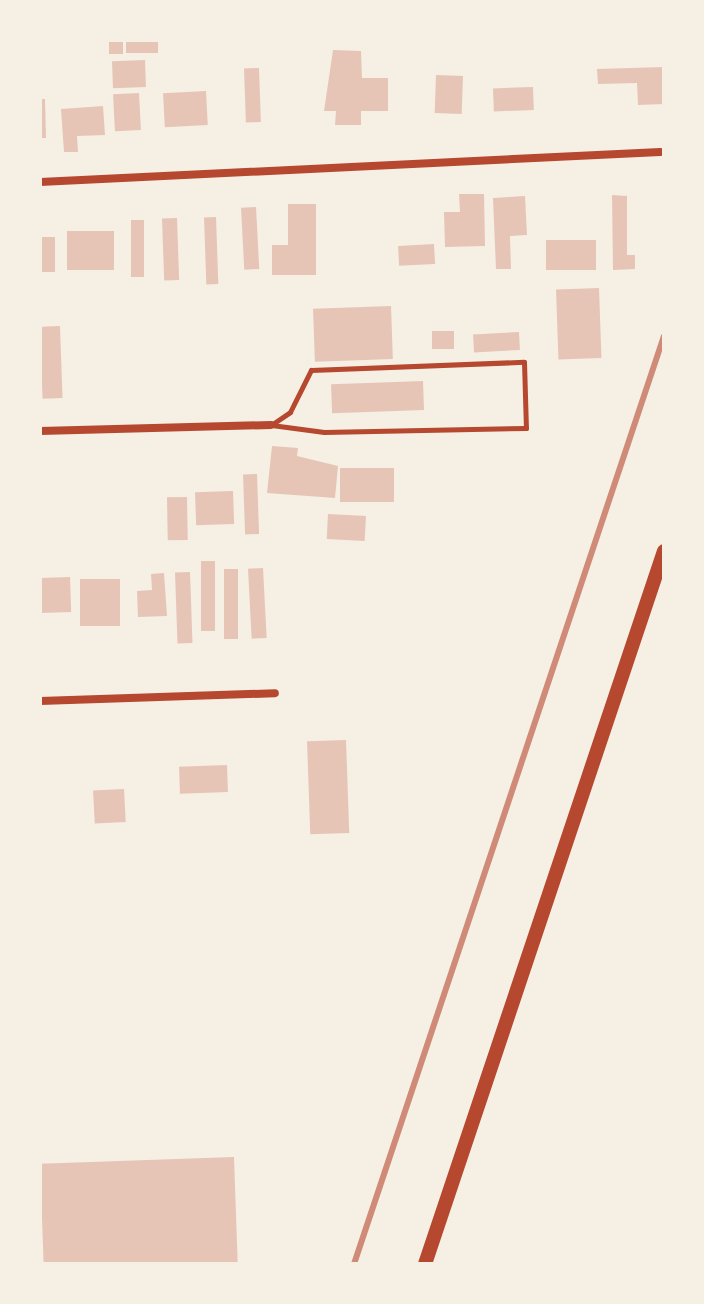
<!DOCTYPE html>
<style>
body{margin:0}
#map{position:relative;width:704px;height:1304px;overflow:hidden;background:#f6efe4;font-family:Poppins,sans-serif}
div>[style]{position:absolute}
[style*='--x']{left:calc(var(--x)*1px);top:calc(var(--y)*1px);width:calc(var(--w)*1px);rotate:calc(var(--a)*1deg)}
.building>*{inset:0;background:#e6c5b7;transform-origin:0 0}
.service>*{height:5px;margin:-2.5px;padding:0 2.5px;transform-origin:2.5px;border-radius:2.5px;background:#b5482f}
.minor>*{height:8px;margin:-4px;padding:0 4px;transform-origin:4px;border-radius:4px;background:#b5482f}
.secondary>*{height:14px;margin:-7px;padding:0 7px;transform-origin:7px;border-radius:7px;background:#b5482f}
.rail>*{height:6px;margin:-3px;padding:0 3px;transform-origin:3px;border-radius:3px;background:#cf8b77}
span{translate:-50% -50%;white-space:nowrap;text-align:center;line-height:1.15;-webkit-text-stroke:7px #f6efe4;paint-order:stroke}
.frame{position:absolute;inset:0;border:42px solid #f6efe4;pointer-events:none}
</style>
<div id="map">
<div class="building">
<i style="left:109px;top:40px;width:14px;height:14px"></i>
<i style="left:126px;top:40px;width:32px;height:13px"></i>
<i style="clip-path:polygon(333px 50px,361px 51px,362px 78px,388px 78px,388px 111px,361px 111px,361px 125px,335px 125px,336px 111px,324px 111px)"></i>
<i style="left:145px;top:60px;width:27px;height:33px;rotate:88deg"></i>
<i style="clip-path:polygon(664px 67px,664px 104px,638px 105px,637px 83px,598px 84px,597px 69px)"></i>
<i style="left:259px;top:68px;width:54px;height:15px;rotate:88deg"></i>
<i style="left:436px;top:75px;width:27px;height:38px;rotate:2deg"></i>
<i style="left:533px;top:87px;width:23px;height:40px;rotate:88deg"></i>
<i style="left:206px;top:91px;width:34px;height:43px;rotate:87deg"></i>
<i style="left:139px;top:93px;width:37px;height:26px;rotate:87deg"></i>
<i style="clip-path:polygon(40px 99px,45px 99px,46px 138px,40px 138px)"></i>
<i style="clip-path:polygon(103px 106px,105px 135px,77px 136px,78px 152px,64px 152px,61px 109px)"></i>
<i style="clip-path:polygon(459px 194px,484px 194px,485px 246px,445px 247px,444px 212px,460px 212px)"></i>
<i style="clip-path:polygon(612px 195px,627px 196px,627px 255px,635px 255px,635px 269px,613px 270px)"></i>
<i style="clip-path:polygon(525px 196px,527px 235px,510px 236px,511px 269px,496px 269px,493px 198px)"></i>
<i style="clip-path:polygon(288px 204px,316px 204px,316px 275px,272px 275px,272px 245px,288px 245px)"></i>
<i style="left:256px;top:207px;width:62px;height:15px;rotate:87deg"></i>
<i style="left:216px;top:217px;width:67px;height:12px;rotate:88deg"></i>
<i style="left:177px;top:218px;width:62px;height:15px;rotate:88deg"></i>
<i style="left:131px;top:220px;width:13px;height:57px"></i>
<i style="left:67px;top:231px;width:47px;height:39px"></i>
<i style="left:40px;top:237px;width:15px;height:35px"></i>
<i style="left:546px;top:240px;width:50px;height:30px"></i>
<i style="left:434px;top:244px;width:20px;height:36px;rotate:87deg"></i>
<i style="left:599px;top:288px;width:70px;height:43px;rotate:88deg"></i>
<i style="left:391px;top:306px;width:53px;height:78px;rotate:88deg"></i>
<i style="left:60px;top:326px;width:72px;height:20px;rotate:88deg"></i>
<i style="left:454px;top:331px;width:18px;height:22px;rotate:90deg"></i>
<i style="left:519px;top:332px;width:18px;height:46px;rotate:87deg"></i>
<i style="left:423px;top:381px;width:29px;height:92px;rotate:88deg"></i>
<i style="clip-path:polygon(272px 446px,298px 448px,297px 456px,338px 466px,335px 498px,267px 493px)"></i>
<i style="left:340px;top:468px;width:54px;height:34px"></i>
<i style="left:257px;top:474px;width:60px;height:14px;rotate:88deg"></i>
<i style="left:233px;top:491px;width:33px;height:38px;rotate:88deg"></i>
<i style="left:187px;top:497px;width:43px;height:20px;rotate:89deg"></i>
<i style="left:328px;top:514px;width:38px;height:25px;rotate:3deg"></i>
<i style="left:201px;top:561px;width:14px;height:70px"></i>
<i style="left:263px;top:568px;width:70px;height:15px;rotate:87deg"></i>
<i style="left:224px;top:569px;width:14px;height:70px"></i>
<i style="left:190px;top:572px;width:71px;height:15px;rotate:88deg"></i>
<i style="clip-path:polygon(164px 573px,167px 616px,138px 617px,137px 591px,152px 590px,151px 574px)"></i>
<i style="left:70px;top:577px;width:35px;height:30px;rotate:88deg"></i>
<i style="left:80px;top:579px;width:40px;height:47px"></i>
<i style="left:346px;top:740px;width:93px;height:39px;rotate:88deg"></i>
<i style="left:227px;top:765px;width:27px;height:48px;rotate:88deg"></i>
<i style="left:124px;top:789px;width:33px;height:31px;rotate:87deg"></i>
<i style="left:234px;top:1157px;width:107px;height:194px;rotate:88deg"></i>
</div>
<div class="service">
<i style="--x:524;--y:362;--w:66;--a:88.3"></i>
<i style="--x:526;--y:428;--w:202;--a:178.9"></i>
<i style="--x:324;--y:432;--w:53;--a:-172.5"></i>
<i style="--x:271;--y:425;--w:23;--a:-34"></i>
<i style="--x:290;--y:412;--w:47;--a:-63.4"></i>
<i style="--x:311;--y:370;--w:213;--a:-2.2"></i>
</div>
<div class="minor">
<i style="--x:40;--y:182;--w:621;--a:-2.77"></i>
<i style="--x:40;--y:431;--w:231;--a:-1.5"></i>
<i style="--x:40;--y:701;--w:235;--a:-1.9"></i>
</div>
<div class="secondary">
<i style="--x:425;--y:1264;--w:752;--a:-71.47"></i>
</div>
<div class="rail">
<i style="--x:354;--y:1264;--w:978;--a:-71.53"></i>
</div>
<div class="frame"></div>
</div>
